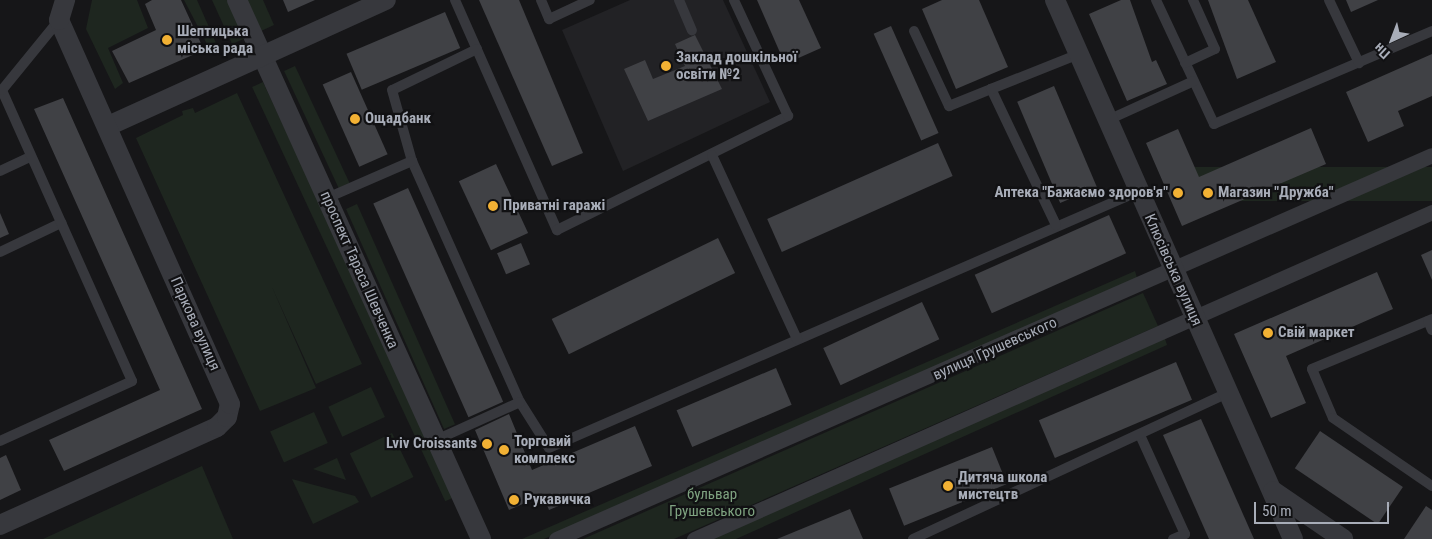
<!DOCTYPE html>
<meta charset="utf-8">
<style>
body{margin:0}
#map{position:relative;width:1432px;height:539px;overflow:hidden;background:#161618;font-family:"Roboto Condensed",sans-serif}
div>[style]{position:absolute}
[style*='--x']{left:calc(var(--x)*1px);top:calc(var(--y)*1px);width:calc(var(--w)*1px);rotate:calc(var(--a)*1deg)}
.built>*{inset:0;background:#222225}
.green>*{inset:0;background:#1e261f;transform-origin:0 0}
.building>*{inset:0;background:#404145;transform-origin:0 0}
.service>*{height:10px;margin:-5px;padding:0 5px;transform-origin:5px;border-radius:5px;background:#37383d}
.pedestrian>*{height:15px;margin:-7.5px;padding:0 7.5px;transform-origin:7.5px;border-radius:7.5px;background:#37383d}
.minor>*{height:20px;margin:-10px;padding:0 10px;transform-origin:10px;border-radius:10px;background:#37383d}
.dots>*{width:14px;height:14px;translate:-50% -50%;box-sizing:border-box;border:2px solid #111113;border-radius:50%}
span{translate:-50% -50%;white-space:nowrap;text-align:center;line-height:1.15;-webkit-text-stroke:4.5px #111113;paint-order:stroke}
.poi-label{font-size:15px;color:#a8adb8;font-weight:700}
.left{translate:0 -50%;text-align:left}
.right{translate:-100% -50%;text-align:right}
.street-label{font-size:15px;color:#a8adb8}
.park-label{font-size:15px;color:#7fa381}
.north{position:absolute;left:1367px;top:15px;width:50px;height:50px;-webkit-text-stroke:4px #111113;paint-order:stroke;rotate:223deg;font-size:14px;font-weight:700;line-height:20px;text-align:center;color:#a8adb8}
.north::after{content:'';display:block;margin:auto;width:18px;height:22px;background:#a8adb8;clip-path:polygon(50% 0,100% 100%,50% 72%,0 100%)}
.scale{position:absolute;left:1254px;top:502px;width:135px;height:22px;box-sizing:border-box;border:2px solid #a8adb8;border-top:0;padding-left:6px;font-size:15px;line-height:18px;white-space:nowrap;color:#a8adb8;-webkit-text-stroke:4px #111113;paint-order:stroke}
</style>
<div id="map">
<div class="built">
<i style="clip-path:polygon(630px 0,723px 0,770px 102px,623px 171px,562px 30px)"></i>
</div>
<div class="green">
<i style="clip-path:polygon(92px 0,137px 0,148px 28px,108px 48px,123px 83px,115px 89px,86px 29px)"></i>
<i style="clip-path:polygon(184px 0,197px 0,216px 43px,208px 46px)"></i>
<i style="clip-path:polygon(212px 0,228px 0,246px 38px,232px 44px)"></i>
<i style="clip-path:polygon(247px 0,263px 0,274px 25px,261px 31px)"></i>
<i style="left:295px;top:66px;width:129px;height:12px;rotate:65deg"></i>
<i style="left:263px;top:82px;width:457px;height:12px;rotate:65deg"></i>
<i style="clip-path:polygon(237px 93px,362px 364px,316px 384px,272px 287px,316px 388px,260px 411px,136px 138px,183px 115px,182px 111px,193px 108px,195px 113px)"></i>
<i style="left:1432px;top:167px;width:34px;height:250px;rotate:90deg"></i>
<i style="left:357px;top:204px;width:241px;height:12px;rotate:66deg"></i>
<i style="clip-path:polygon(1135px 271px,1138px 281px,544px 539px,522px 539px)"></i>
<i style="clip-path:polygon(1143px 293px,1158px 326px,674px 539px,583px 539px)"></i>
<i style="clip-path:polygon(1164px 336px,1167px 345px,736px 539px,707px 539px)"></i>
<i style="left:371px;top:387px;width:33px;height:47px;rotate:65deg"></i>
<i style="left:314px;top:412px;width:34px;height:48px;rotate:66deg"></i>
<i style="left:392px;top:433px;width:49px;height:47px;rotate:64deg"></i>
<i style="clip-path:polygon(337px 458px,346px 480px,313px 469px)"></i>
<i style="clip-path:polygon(202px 466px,233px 539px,43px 539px)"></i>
<i style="clip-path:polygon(292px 479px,355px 496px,359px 502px,313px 524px)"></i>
</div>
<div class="building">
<i style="clip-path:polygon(152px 0,181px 0,204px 50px,129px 83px,112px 51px,156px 30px,145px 4px)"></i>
<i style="clip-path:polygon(283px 0,315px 0,288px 12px)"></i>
<i style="clip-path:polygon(479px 0,519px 0,583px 153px,552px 166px)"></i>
<i style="clip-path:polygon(757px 0,799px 0,821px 48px,785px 64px)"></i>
<i style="clip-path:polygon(942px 0,979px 0,1008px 67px,956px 89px,922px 9px)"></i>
<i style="clip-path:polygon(1121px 0,1130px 0,1152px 62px,1156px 60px,1167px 84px,1127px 101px,1089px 14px)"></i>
<i style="clip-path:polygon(1208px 0,1248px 0,1276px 62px,1237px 79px)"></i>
<i style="clip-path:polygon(1346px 0,1378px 0,1351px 12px)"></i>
<i style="left:445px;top:12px;width:39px;height:107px;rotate:67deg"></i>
<i style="left:891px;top:26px;width:117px;height:19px;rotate:66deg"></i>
<i style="clip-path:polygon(695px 35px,722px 89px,648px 121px,624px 69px,645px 60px,653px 79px,685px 66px,675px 44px)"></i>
<i style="clip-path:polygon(1432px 54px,1432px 96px,1398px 111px,1404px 126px,1368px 142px,1346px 92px)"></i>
<i style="left:351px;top:72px;width:90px;height:31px;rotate:66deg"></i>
<i style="left:1054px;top:86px;width:110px;height:40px;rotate:67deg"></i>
<i style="clip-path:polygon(63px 98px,202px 409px,64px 471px,49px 440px,160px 390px,34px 109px)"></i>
<i style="clip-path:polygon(1311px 128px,1326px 164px,1182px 226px,1146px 143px,1178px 129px,1199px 177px)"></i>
<i style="left:938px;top:143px;width:36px;height:187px;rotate:66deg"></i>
<i style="left:496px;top:164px;width:76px;height:41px;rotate:65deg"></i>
<i style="left:408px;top:188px;width:234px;height:38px;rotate:66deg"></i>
<i style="clip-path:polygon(0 213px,9px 234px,0 238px)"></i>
<i style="left:1109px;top:215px;width:42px;height:147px;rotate:66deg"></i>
<i style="left:718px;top:238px;width:39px;height:185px;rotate:64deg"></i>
<i style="left:521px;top:243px;width:23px;height:26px;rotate:67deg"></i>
<i style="clip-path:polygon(1432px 250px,1432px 280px,1421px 255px)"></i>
<i style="clip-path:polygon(1377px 272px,1393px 309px,1286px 356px,1306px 403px,1271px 418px,1234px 334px)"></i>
<i style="left:922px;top:302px;width:41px;height:109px;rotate:65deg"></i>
<i style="left:1176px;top:362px;width:41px;height:149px;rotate:67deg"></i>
<i style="left:776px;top:368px;width:40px;height:108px;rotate:67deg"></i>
<i style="clip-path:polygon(509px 414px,532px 470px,635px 426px,652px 466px,549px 510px,543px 495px,509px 510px,475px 430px)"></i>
<i style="clip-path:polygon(1201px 419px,1254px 539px,1209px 539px,1163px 435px)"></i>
<i style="left:1320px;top:431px;width:100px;height:45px;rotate:34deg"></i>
<i style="left:992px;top:447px;width:40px;height:111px;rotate:68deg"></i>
<i style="clip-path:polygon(6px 455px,21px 490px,0 500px,0 458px)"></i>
<i style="clip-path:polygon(1426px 506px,1432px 510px,1432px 539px,1404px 539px)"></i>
<i style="clip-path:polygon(850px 509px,863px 539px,777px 539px)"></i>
</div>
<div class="service">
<i style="--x:455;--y:0;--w:252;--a:66.1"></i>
<i style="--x:557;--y:230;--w:258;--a:-26.3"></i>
<i style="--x:788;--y:116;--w:128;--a:-115"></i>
<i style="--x:541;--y:0;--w:21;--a:67"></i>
<i style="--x:549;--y:19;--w:45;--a:-24.9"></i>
<i style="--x:679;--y:0;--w:33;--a:67"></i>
<i style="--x:1156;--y:0;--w:137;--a:64.9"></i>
<i style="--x:1214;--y:124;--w:237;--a:-23.1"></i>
<i style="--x:1329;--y:0;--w:70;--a:64.5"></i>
<i style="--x:914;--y:31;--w:83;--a:65"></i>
<i style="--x:949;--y:106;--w:45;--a:-22"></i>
<i style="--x:477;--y:49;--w:94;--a:154.2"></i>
<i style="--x:392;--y:90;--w:74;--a:74.3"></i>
<i style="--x:412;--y:161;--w:264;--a:65.9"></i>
<i style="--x:520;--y:402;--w:54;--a:57.8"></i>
<i style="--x:549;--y:448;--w:644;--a:-23.54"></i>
<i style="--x:1185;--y:63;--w:33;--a:-25"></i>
<i style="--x:1215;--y:49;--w:54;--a:-114.2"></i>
<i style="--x:1108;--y:120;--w:94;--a:-24.4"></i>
<i style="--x:712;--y:155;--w:203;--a:65.2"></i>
<i style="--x:0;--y:171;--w:33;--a:-25"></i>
<i style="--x:327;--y:198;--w:93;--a:-23.5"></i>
<i style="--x:1056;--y:225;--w:151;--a:-115.5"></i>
<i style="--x:991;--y:89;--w:95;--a:-21.7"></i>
<i style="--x:0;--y:252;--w:68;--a:-25.4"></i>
<i style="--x:1432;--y:319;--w:130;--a:157.4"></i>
<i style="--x:1312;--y:369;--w:53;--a:66.8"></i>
<i style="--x:1333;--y:418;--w:120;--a:34.5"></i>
<i style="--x:1428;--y:321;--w:10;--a:66"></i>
<i style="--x:1140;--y:435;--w:109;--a:65.6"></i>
<i style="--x:1185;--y:534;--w:13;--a:157"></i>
<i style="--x:436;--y:440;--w:92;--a:-24.3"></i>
<i style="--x:0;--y:441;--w:145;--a:-24.4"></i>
<i style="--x:132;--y:381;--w:319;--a:-114.1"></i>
<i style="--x:2;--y:90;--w:90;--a:-50.8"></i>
<i style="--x:913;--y:539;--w:347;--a:-24.9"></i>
</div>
<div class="pedestrian">
<i style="--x:556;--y:539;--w:956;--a:-23.67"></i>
<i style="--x:694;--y:539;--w:807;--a:-23.9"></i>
</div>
<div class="minor">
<i style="--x:237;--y:0;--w:592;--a:65.64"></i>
<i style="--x:1055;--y:0;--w:589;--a:66.18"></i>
<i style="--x:108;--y:126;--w:305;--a:-24.4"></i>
<i style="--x:1273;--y:491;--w:85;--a:34.4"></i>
<i style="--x:0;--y:525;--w:238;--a:-24.3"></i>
<i style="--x:217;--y:427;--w:14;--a:-45"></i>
<i style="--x:227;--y:417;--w:13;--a:-77"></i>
<i style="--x:230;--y:404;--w:420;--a:-114"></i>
<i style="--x:59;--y:20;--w:21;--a:-73"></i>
</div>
<div class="dots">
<i style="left:167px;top:40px;background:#f2b134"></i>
<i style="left:666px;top:66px;background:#f2b134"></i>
<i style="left:355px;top:119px;background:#f2b134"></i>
<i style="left:1178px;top:193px;background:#f2b134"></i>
<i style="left:1208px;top:193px;background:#f2b134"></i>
<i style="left:493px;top:206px;background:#f2b134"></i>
<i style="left:1268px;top:333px;background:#f2b134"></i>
<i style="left:487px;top:444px;background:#f2b134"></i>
<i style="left:504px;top:450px;background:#f2b134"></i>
<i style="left:948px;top:486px;background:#f2b134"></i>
<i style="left:514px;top:500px;background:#f2b134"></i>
</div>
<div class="poi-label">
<span class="left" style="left:177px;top:40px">Шептицька<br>міська рада</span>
<span class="left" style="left:676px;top:66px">Заклад дошкільної<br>освіти №2</span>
<span class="left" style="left:365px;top:119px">Ощадбанк</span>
<span class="right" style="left:1168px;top:193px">Аптека "Бажаємо здоров'я"</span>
<span class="left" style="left:1218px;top:193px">Магазин "Дружба"</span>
<span class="left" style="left:503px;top:206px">Приватні гаражі</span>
<span class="left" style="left:1278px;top:333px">Свiй маркет</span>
<span class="left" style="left:514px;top:450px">Торговий<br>комплекс</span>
<span class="right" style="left:477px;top:444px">Lviv Croissants</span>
<span class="left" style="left:958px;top:486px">Дитяча школа<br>мистецтв</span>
<span class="left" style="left:524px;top:500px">Рукавичка</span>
</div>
<div class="street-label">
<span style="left:359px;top:270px;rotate:66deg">проспект Тараса Шевченка</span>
<span style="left:1173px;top:270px;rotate:66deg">Клюсівська вулиця</span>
<span style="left:195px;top:324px;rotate:66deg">Паркова вулиця</span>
<span style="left:995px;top:349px;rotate:-24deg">вулиця Грушевського</span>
</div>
<div class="park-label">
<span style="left:712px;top:503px">бульвар<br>Грушевського</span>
</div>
<div class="north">Пн</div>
<div class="scale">50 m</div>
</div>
